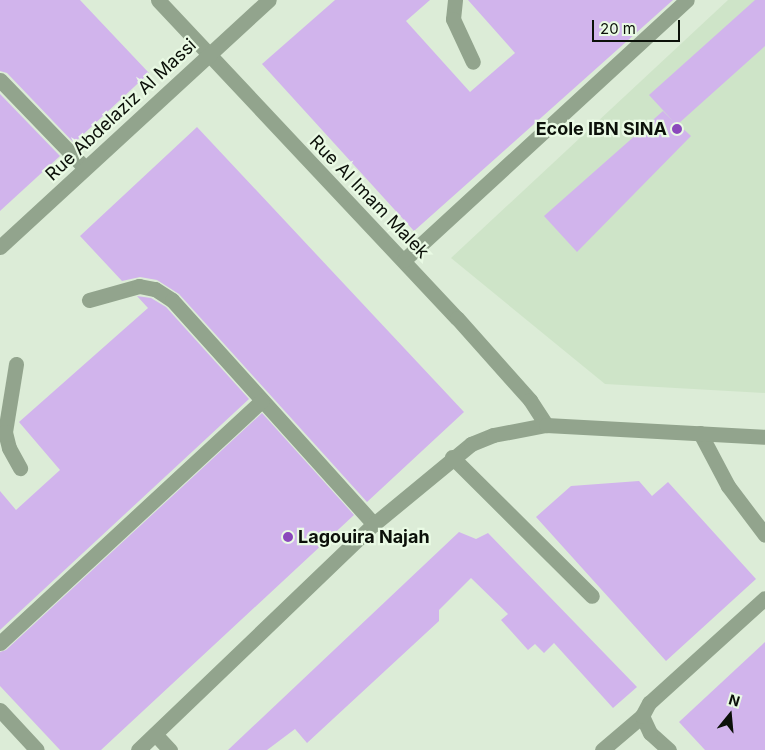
<!DOCTYPE html>
<style>
body{margin:0}
#map{position:relative;width:765px;height:750px;overflow:hidden;background:#dcecd7;font-family:Inter,sans-serif}
div>[style]{position:absolute}
[style*='--x']{left:calc(var(--x)*1px);top:calc(var(--y)*1px);width:calc(var(--w)*1px);rotate:calc(var(--a)*1deg)}
.built>*{inset:0;background:#cee4c8}
.building>*{inset:0;background:#d1b4ec}
.minor>*{height:15px;margin:-7.5px;padding:0 7.5px;transform-origin:7.5px;border-radius:7.5px;background:#92a48d}
.dots>*{width:14px;height:14px;translate:-50% -50%;box-sizing:border-box;border:2px solid #e9fae4;border-radius:50%}
span{translate:-50% -50%;white-space:nowrap;text-align:center;line-height:1.15;-webkit-text-stroke:4.5px #e9fae4;paint-order:stroke}
.street-label{font-size:18px;color:#0b1009}
.poi-label{font-size:18px;color:#0b1009;font-weight:700}
.right{translate:-100% -50%;text-align:right}
.left{translate:0 -50%;text-align:left}
.north{position:absolute;left:705px;top:690px;width:50px;height:50px;-webkit-text-stroke:4px #e9fae4;paint-order:stroke;rotate:17deg;font-size:14px;font-weight:700;line-height:20px;text-align:center;color:#0b1009}
.north::after{content:'';display:block;margin:auto;width:18px;height:22px;background:#0b1009;clip-path:polygon(50% 0,100% 100%,50% 72%,0 100%)}
.scale{position:absolute;left:592px;top:20px;width:88px;height:22px;box-sizing:border-box;border:2px solid #0b1009;border-top:0;padding-left:6px;font-size:15px;line-height:18px;white-space:nowrap;color:#0b1009;-webkit-text-stroke:4px #e9fae4;paint-order:stroke}
</style>
<div id="map">
<div class="built">
<i style="clip-path:polygon(728px 0,765px 0,765px 393px,605px 384px,451px 258px)"></i>
</div>
<div class="building">
<i style="clip-path:polygon(0 0,80px 0,149px 73px,74px 143px,7px 73px,0 71px)"></i>
<i style="clip-path:polygon(335px 0,430px 0,406px 21px,470px 92px,515px 53px,468px 0,673px 0,414px 231px,262px 64px)"></i>
<i style="clip-path:polygon(755px 0,765px 0,765px 46px,678px 124px,691px 136px,577px 252px,544px 216px,663px 111px,673px 121px,649px 95px)"></i>
<i style="clip-path:polygon(0 94px,60px 156px,0 211px)"></i>
<i style="clip-path:polygon(197px 127px,464px 412px,367px 502px,179px 294px,157px 280px,140px 277px,122px 281px,80px 236px)"></i>
<i style="clip-path:polygon(137px 296px,151px 298px,166px 307px,249px 399px,0 630px,0 491px,16px 510px,60px 470px,19px 422px,148px 308px)"></i>
<i style="clip-path:polygon(262px 413px,354px 515px,101px 750px,60px 750px,0 686px,0 652px,6px 650px)"></i>
<i style="clip-path:polygon(639px 481px,652px 496px,668px 482px,756px 579px,666px 661px,536px 517px,571px 486px)"></i>
<i style="clip-path:polygon(459px 532px,476px 539px,488px 533px,637px 687px,613px 708px,554px 643px,544px 653px,535px 644px,528px 650px,501px 620px,508px 614px,471px 578px,439px 610px,439px 621px,307px 743px,295px 729px,267px 750px,228px 750px)"></i>
<i style="clip-path:polygon(765px 642px,765px 750px,705px 750px,679px 722px)"></i>
</div>
<div class="minor">
<i style="--x:158;--y:0;--w:436;--a:46.8"></i>
<i style="--x:457;--y:318;--w:110;--a:48.3"></i>
<i style="--x:530;--y:400;--w:30;--a:57"></i>
<i style="--x:455;--y:0;--w:19;--a:96"></i>
<i style="--x:453;--y:19;--w:47;--a:65.1"></i>
<i style="--x:0;--y:80;--w:121;--a:46"></i>
<i style="--x:0;--y:247;--w:365;--a:-42.6"></i>
<i style="--x:404;--y:260;--w:384;--a:-42.6"></i>
<i style="--x:89;--y:300;--w:52;--a:-15.6"></i>
<i style="--x:139;--y:286;--w:16;--a:11"></i>
<i style="--x:155;--y:289;--w:20;--a:33"></i>
<i style="--x:172;--y:300;--w:302;--a:48"></i>
<i style="--x:16;--y:364;--w:69;--a:99.2"></i>
<i style="--x:5;--y:432;--w:16;--a:76"></i>
<i style="--x:9;--y:448;--w:23;--a:61"></i>
<i style="--x:700;--y:433;--w:60;--a:62.2"></i>
<i style="--x:728;--y:486;--w:61;--a:52.9"></i>
<i style="--x:452;--y:457;--w:197;--a:44.8"></i>
<i style="--x:0;--y:643;--w:357;--a:-42.8"></i>
<i style="--x:0;--y:710;--w:54;--a:47.2"></i>
<i style="--x:155;--y:734;--w:22;--a:47"></i>
<i style="--x:138;--y:750;--w:327;--a:-43.8"></i>
<i style="--x:374;--y:524;--w:126;--a:-39.5"></i>
<i style="--x:471;--y:444;--w:24;--a:-22"></i>
<i style="--x:493;--y:435;--w:54;--a:-10.7"></i>
<i style="--x:546;--y:425;--w:219;--a:3.1"></i>
<i style="--x:602;--y:750;--w:52;--a:-40.4"></i>
<i style="--x:669;--y:750;--w:25;--a:-138"></i>
<i style="--x:650;--y:733;--w:19;--a:-115"></i>
<i style="--x:642;--y:716;--w:15;--a:-62"></i>
<i style="--x:649;--y:703;--w:156;--a:-42.2"></i>
</div>
<div class="dots">
<i style="left:677px;top:129px;background:#8b48bc"></i>
<i style="left:288px;top:537px;background:#8b48bc"></i>
</div>
<div class="street-label">
<span style="left:121px;top:110px;rotate:-43deg">Rue Abdelaziz Al Massi</span>
<span style="left:369px;top:197px;rotate:46deg">Rue Al Imam Malek</span>
</div>
<div class="poi-label">
<span class="right" style="left:667px;top:129px">Ecole IBN SINA</span>
<span class="left" style="left:298px;top:537px">Lagouira Najah</span>
</div>
<div class="north">N</div>
<div class="scale">20 m</div>
</div>
